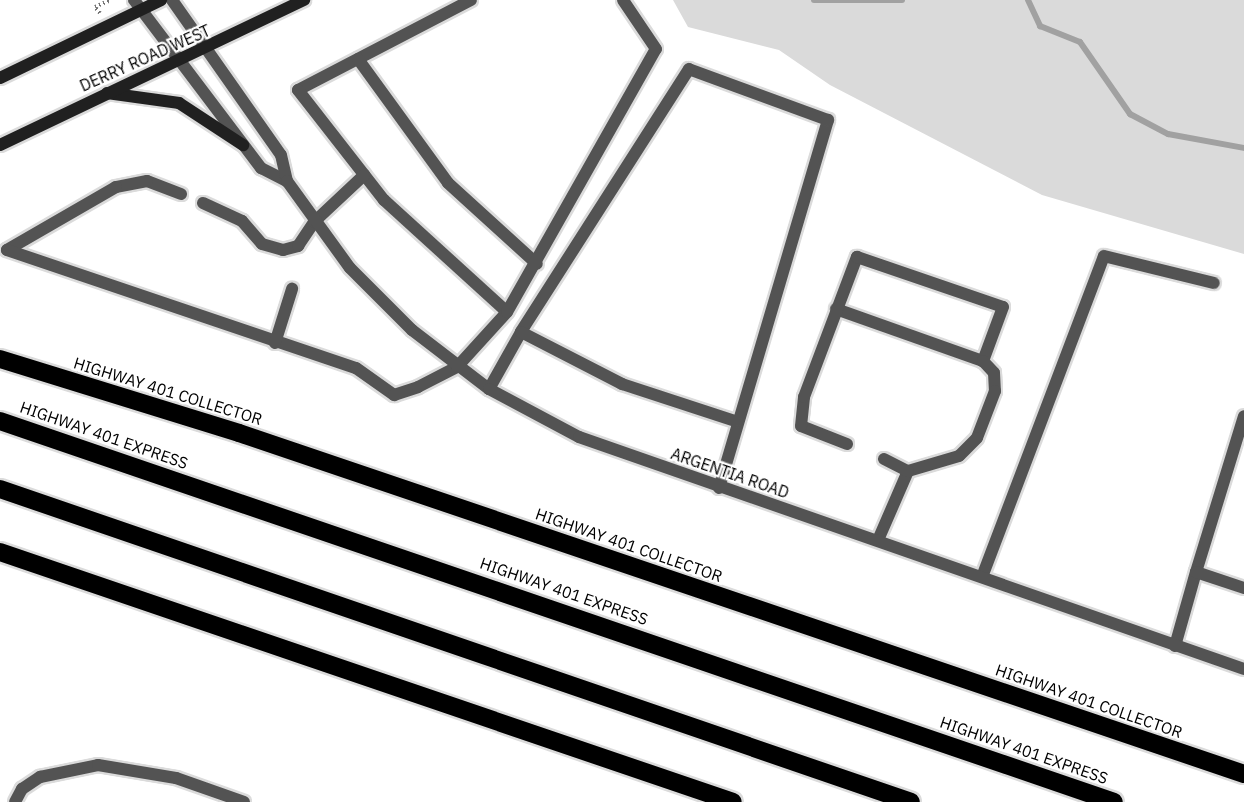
<!DOCTYPE html>
<style>
body{margin:0}
#map{position:relative;width:1244px;height:802px;overflow:hidden;background:#fff;font-family:"IBM Plex Sans",sans-serif}
div>[style]{position:absolute}
[style*='--x']{left:calc(var(--x)*1px);top:calc(var(--y)*1px);width:calc(var(--w)*1px);rotate:calc(var(--a)*1deg)}
.green>*{inset:0;background:#dadada}
.stream>*{height:6px;margin:-3px;padding:0 3px;transform-origin:3px;border-radius:3px;background:#a1a1a1}
.path>*{height:4px;margin-top:-2px;transform-origin:0;background:repeating-linear-gradient(90deg,#757575 0 1.5px,transparent 0 4.5px)}
.roads{filter:drop-shadow(2px 0 #dbdbdb) drop-shadow(-2px 0 #dbdbdb) drop-shadow(0 2px #dbdbdb) drop-shadow(0 -2px #dbdbdb)}
.service>*{height:12px;margin:-6px;padding:0 6px;transform-origin:6px;border-radius:6px;background:#535353}
.tertiary>*{height:12px;margin:-6px;padding:0 6px;transform-origin:6px;border-radius:6px;background:#535353}
.secondary>*{height:12px;margin:-6px;padding:0 6px;transform-origin:6px;border-radius:6px;background:#202020}
.motorway>*{height:18px;margin:-9px;padding:0 9px;transform-origin:9px;border-radius:9px;background:#000}
span{translate:-50% -50%;white-space:nowrap;text-align:center;line-height:1.15;-webkit-text-stroke:4.5px #fff;paint-order:stroke}
.street-label{font-size:16px;color:#000}
</style>
<div id="map">
<div class="green">
<i style="clip-path:polygon(673px 0,1244px 0,1244px 254px,1042px 195px,830px 85px,779px 50px,688px 27px)"></i>
</div>
<div class="stream">
<i style="--x:814;--y:0;--w:88;--a:0"></i>
<i style="--x:1028;--y:0;--w:29;--a:65"></i>
<i style="--x:1040;--y:26;--w:43;--a:21.8"></i>
<i style="--x:1080;--y:42;--w:88;--a:55.2"></i>
<i style="--x:1130;--y:114;--w:43;--a:27.8"></i>
<i style="--x:1168;--y:134;--w:77;--a:10.4"></i>
</div>
<div class="path">
<i style="--x:100;--y:13;--w:8;--a:-130"></i>
<i style="--x:95;--y:7;--w:17;--a:-24"></i>
</div>
<div class="roads">
<div class="service">
<i style="--x:471;--y:0;--w:195;--a:152.5"></i>
<i style="--x:298;--y:90;--w:140;--a:52"></i>
<i style="--x:384;--y:200;--w:166;--a:42.3"></i>
<i style="--x:358;--y:59;--w:153;--a:54"></i>
<i style="--x:448;--y:183;--w:120;--a:42.3"></i>
<i style="--x:181;--y:194;--w:36;--a:-159"></i>
<i style="--x:147;--y:181;--w:32;--a:169"></i>
<i style="--x:116;--y:187;--w:126;--a:150"></i>
<i style="--x:7;--y:250;--w:368;--a:18.7"></i>
<i style="--x:356;--y:368;--w:47;--a:35.4"></i>
<i style="--x:394;--y:395;--w:25;--a:-18"></i>
<i style="--x:418;--y:387;--w:44;--a:-27.1"></i>
<i style="--x:457;--y:367;--w:74;--a:-47.7"></i>
<i style="--x:507;--y:312;--w:302;--a:-60.5"></i>
<i style="--x:656;--y:49;--w:59;--a:-124"></i>
<i style="--x:203;--y:203;--w:43;--a:24.8"></i>
<i style="--x:242;--y:221;--w:30;--a:49"></i>
<i style="--x:262;--y:244;--w:22;--a:16"></i>
<i style="--x:283;--y:250;--w:16;--a:-15"></i>
<i style="--x:298;--y:246;--w:29;--a:-56"></i>
<i style="--x:314;--y:222;--w:69;--a:-43.2"></i>
<i style="--x:836;--y:309;--w:156;--a:19.5"></i>
<i style="--x:275;--y:343;--w:57;--a:-72.5"></i>
<i style="--x:489;--y:389;--w:65;--a:-60.7"></i>
<i style="--x:847;--y:444;--w:49;--a:-158.6"></i>
<i style="--x:801;--y:426;--w:29;--a:-84"></i>
<i style="--x:804;--y:397;--w:150;--a:-69.3"></i>
<i style="--x:857;--y:257;--w:154;--a:18.9"></i>
<i style="--x:1003;--y:307;--w:58;--a:110.3"></i>
<i style="--x:983;--y:361;--w:16;--a:47"></i>
<i style="--x:994;--y:373;--w:18;--a:87"></i>
<i style="--x:995;--y:391;--w:50;--a:111"></i>
<i style="--x:977;--y:438;--w:25;--a:135"></i>
<i style="--x:959;--y:456;--w:53;--a:163.6"></i>
<i style="--x:908;--y:471;--w:75;--a:113.5"></i>
<i style="--x:884;--y:459;--w:27;--a:27"></i>
<i style="--x:719;--y:488;--w:384;--a:-73.5"></i>
<i style="--x:828;--y:120;--w:148;--a:-159.9"></i>
<i style="--x:689;--y:69;--w:312;--a:122.6"></i>
<i style="--x:521;--y:332;--w:114;--a:27.2"></i>
<i style="--x:622;--y:384;--w:119;--a:18.1"></i>
<i style="--x:1196;--y:572;--w:163;--a:-72.9"></i>
<i style="--x:982;--y:577;--w:343;--a:-69.2"></i>
<i style="--x:1104;--y:256;--w:113;--a:13.8"></i>
<i style="--x:1175;--y:646;--w:77;--a:-74.2"></i>
<i style="--x:1196;--y:572;--w:51;--a:18.4"></i>
<i style="--x:15;--y:802;--w:15;--a:-62"></i>
<i style="--x:22;--y:789;--w:22;--a:-34"></i>
<i style="--x:40;--y:777;--w:59;--a:-11.7"></i>
<i style="--x:98;--y:765;--w:79;--a:9.5"></i>
<i style="--x:176;--y:778;--w:72;--a:19.4"></i>
</div>
<div class="tertiary">
<i style="--x:134;--y:0;--w:211;--a:52.9"></i>
<i style="--x:261;--y:168;--w:29;--a:27"></i>
<i style="--x:172;--y:0;--w:189;--a:54.9"></i>
<i style="--x:281;--y:155;--w:27;--a:77"></i>
<i style="--x:287;--y:181;--w:107;--a:54.1"></i>
<i style="--x:350;--y:268;--w:88;--a:45"></i>
<i style="--x:412;--y:330;--w:97;--a:37.5"></i>
<i style="--x:489;--y:389;--w:102;--a:28.1"></i>
<i style="--x:579;--y:437;--w:704;--a:19.23"></i>
</div>
<div class="secondary">
<i style="--x:0;--y:78;--w:179;--a:-25.8"></i>
<i style="--x:107;--y:93;--w:73;--a:7.9"></i>
<i style="--x:179;--y:103;--w:77;--a:33.3"></i>
<i style="--x:0;--y:145;--w:337;--a:-25.5"></i>
</div>
<div class="motorway">
<i style="--x:0;--y:359;--w:250;--a:17.2"></i>
<i style="--x:239;--y:433;--w:1061;--a:18.74"></i>
<i style="--x:0;--y:421;--w:1177;--a:18.88"></i>
<i style="--x:0;--y:489;--w:963;--a:18.96"></i>
<i style="--x:0;--y:552;--w:774;--a:18.83"></i>
</div>
</div>
<div class="street-label">
<span style="left:145px;top:58px;rotate:-24deg">DERRY ROAD WEST</span>
<span style="left:168px;top:391px;rotate:17deg">HIGHWAY 401 COLLECTOR</span>
<span style="left:104px;top:435px;rotate:19deg">HIGHWAY 401 EXPRESS</span>
<span style="left:730px;top:473px;rotate:19deg">ARGENTIA ROAD</span>
<span style="left:629px;top:545px;rotate:19deg">HIGHWAY 401 COLLECTOR</span>
<span style="left:564px;top:591px;rotate:19deg">HIGHWAY 401 EXPRESS</span>
<span style="left:1089px;top:701px;rotate:19deg">HIGHWAY 401 COLLECTOR</span>
<span style="left:1024px;top:750px;rotate:19deg">HIGHWAY 401 EXPRESS</span>
</div>
</div>
